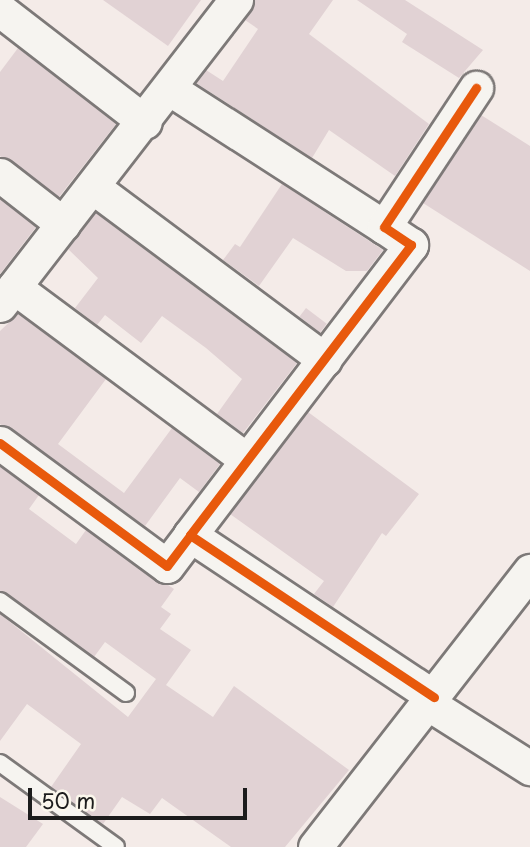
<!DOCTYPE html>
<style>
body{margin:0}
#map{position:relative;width:530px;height:847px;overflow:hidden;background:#f4ebe8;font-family:"Playpen Sans",sans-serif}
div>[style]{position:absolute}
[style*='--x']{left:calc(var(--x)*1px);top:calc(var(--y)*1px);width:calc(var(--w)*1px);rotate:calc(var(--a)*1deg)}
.building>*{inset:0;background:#e1d2d4;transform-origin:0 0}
.roads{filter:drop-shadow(2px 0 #7d7978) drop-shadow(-2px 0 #7d7978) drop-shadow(0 2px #7d7978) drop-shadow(0 -2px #7d7978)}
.service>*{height:16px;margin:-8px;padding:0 8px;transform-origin:8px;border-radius:8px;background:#f6f4f0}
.minor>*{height:33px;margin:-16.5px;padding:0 16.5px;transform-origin:16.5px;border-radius:16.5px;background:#f6f4f0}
.cycleway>*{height:9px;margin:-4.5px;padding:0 4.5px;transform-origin:4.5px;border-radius:4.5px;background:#e8590c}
span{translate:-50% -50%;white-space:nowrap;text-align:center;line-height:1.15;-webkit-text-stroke:5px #fbf7ec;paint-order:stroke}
.scale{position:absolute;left:28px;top:788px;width:219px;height:32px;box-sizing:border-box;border:4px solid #1c1c1c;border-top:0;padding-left:9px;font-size:21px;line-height:24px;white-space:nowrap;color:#1c1c1c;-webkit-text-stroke:5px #fbf7ec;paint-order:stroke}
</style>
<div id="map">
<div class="building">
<i style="clip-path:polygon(103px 0,201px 0,168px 46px)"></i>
<i style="clip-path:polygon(255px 0,333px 0,309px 34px,429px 124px,395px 176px,329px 130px,312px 158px,196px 83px,206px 70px,223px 81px,258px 29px,245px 20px)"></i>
<i style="clip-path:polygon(357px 0,405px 0,483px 50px,459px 78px,402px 42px,407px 34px)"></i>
<i style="clip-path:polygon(18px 48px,116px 124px,59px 197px,0 156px,0 72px)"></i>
<i style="clip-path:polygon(481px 115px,530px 146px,530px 271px,423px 203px)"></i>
<i style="clip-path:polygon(282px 184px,383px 250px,367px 271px,346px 271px,293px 238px,259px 286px,223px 260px,235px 244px,240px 247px)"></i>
<i style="clip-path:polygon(0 199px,36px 227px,0 274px)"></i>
<i style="clip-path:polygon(96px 213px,297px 363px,243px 433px,217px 414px,242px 379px,206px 348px,162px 316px,141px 343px,105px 315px,97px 325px,75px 308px,98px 278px,68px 249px)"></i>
<i style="left:306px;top:308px;width:26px;height:11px;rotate:37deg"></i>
<i style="clip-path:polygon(18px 314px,106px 379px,58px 444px,124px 493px,172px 428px,220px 464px,199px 492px,180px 478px,145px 526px,0 424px,0 331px)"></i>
<i style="clip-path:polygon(308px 412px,419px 494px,386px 536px,382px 533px,333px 607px,314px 594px,324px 581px,230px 514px)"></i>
<i style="clip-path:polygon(0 467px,39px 495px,29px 509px,76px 544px,86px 530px,174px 589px,161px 607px,171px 614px,160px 629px,191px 650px,166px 685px,213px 717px,234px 686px,349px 770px,285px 847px,231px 847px,162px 798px,150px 814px,122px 797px,103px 824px,51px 787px,81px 744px,27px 704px,0 741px,0 614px,128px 717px,156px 679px,105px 642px,94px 657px,0 591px)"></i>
<i style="clip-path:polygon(0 797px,43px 824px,26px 847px,0 847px)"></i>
</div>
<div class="roads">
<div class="service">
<i style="--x:0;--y:601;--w:156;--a:36.1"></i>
<i style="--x:0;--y:763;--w:143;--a:35.9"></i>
</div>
<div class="minor">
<i style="--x:0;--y:10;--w:183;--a:37.7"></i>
<i style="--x:170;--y:89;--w:255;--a:32.8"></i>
<i style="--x:0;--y:175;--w:80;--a:37.9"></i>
<i style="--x:93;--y:187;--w:289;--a:36.7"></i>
<i style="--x:14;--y:287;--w:290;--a:36.6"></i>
<i style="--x:0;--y:305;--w:386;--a:-52.3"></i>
<i style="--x:0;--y:443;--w:207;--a:36.4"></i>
<i style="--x:167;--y:566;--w:39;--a:-53"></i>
<i style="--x:190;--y:535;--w:293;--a:33.6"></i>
<i style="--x:190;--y:535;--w:365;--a:-52.7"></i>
<i style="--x:411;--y:245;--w:32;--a:-146"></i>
<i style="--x:384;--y:227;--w:167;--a:-56.5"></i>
<i style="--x:429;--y:704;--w:120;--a:32.4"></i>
<i style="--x:315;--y:847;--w:350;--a:-52.1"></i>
</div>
</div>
<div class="cycleway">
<i style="--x:0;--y:443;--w:207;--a:36.4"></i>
<i style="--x:167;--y:566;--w:39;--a:-53"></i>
<i style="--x:190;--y:535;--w:293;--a:33.6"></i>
<i style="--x:190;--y:535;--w:365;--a:-52.7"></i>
<i style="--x:411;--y:245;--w:32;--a:-146"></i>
<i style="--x:384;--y:227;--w:167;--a:-56.5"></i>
</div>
<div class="scale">50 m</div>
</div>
